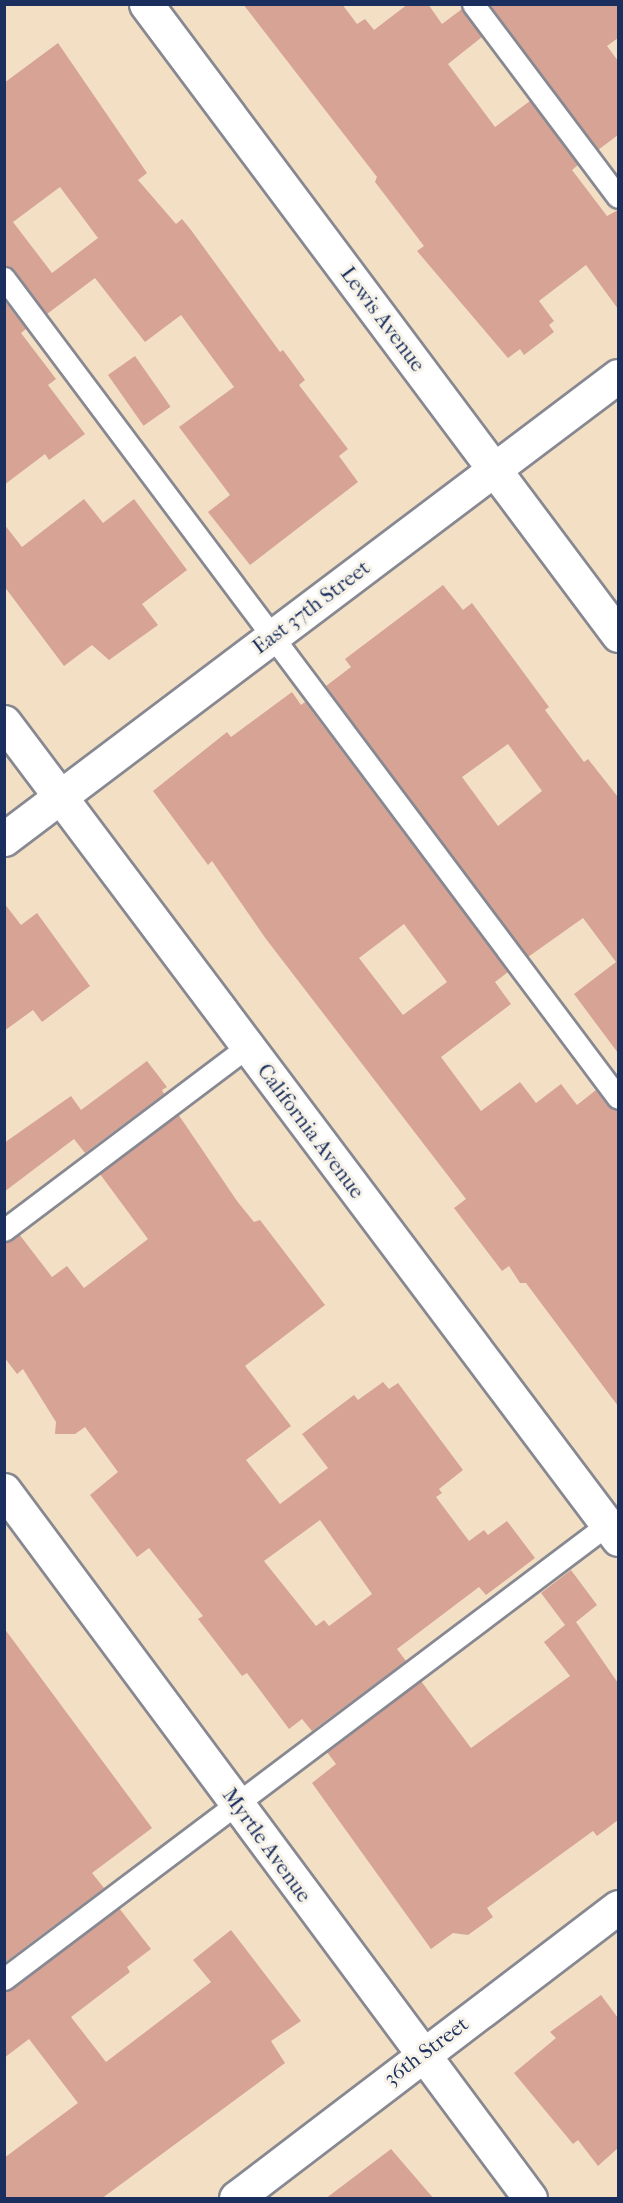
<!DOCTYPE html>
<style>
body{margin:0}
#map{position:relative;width:623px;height:2203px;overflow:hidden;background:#f3e0c4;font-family:"IM FELL French Canon",serif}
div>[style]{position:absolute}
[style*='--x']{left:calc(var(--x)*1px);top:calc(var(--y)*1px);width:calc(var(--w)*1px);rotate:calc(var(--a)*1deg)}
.building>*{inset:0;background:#d6a395;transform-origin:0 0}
.roads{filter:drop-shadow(2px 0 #878891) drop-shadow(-2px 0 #878891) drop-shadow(0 2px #878891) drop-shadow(0 -2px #878891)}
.service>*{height:21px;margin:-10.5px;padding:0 10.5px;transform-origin:10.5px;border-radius:10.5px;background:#fff}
.minor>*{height:33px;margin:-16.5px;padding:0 16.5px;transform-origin:16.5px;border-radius:16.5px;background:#fff}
span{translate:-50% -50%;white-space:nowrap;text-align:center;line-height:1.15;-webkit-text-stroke:6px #f7f3e8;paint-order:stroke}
.street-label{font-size:21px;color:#1b2f5e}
.frame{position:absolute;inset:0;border:6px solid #1b2f5e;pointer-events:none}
</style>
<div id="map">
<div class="building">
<i style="clip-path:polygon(243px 4px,342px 4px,357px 24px,365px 19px,374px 30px,408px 4px,428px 4px,442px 24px,462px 9px,482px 37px,448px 64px,495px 127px,530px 101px,578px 165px,572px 170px,607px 216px,618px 210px,618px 309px,586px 265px,539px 301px,554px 321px,549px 325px,554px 332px,524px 355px,520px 349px,508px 358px,417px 251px,424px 246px,375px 182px,377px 177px)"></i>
<i style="clip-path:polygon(489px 4px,618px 4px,618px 38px,607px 46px,618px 61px,618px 135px,598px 150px)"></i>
<i style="clip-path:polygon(evenodd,58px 43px,147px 173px,138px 180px,176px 224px,182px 219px,191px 230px,280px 352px,283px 350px,305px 380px,299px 385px,348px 449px,339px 456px,358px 482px,250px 565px,208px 512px,230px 495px,179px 427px,234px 387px,181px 315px,145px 342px,95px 278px,47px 314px,14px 270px,4px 266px,4px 83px,58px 43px,60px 187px,98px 238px,52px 273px,13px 222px,60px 187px)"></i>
<i style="clip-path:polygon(4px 300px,26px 329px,21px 333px,56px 379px,48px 385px,85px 434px,49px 460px,45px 454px,4px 485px)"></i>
<i style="left:135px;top:356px;width:62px;height:33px;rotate:55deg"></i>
<i style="clip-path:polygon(84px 499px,103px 523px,134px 499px,187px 570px,142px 604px,158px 625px,109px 660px,92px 645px,64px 666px,4px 586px,4px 524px,22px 547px)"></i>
<i style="clip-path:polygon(evenodd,443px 585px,463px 610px,472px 603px,549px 707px,545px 710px,584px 762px,588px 759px,618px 797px,618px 1053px,574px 994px,616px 962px,583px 918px,528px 957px,326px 686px,351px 667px,345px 659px,443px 585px,508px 744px,542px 791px,498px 826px,462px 777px,508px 744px)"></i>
<i style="clip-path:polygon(evenodd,292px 692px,301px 705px,305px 702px,508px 972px,495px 982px,511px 1004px,441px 1057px,481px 1111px,520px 1082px,536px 1103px,561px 1084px,577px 1105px,596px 1090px,608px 1106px,618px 1111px,618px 1406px,526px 1283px,520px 1283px,509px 1266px,502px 1271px,454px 1208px,466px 1199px,266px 939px,212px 861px,208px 865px,153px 791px,227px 732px,231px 737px,292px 692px,404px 924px,447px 982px,403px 1015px,359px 958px,404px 924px)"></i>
<i style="clip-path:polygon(4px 903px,21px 925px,37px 913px,90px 986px,42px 1022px,33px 1010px,4px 1031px)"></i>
<i style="clip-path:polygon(147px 1061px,167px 1087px,162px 1090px,164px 1094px,85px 1153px,74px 1139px,4px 1192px,4px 1143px,71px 1096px,81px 1110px)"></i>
<i style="clip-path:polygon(evenodd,178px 1114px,237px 1201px,254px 1222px,260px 1220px,325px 1305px,245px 1366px,291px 1426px,246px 1460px,280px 1504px,328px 1468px,302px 1434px,354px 1395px,358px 1400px,383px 1382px,389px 1389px,398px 1383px,463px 1470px,439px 1489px,442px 1493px,436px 1497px,469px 1541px,484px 1530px,488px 1535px,507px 1521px,535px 1558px,486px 1595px,479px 1587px,397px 1649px,406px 1661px,312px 1731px,302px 1719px,289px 1729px,247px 1673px,242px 1676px,198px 1619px,203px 1616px,149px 1548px,137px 1557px,90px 1495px,118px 1472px,85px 1427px,75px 1434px,55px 1434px,56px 1422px,23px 1369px,17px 1374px,4px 1357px,4px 1243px,19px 1234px,52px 1277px,67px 1266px,84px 1288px,148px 1239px,100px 1174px,178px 1114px,320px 1520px,372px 1594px,329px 1626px,324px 1620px,316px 1626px,264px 1561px,320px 1520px)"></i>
<i style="clip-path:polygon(571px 1570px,597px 1605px,576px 1622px,618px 1683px,618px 1820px,597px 1836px,593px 1831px,487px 1908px,493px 1917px,468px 1935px,453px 1933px,431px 1949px,312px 1783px,336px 1764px,327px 1752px,421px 1681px,471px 1748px,570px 1676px,544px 1642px,565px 1625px,541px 1593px)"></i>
<i style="clip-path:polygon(4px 1628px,152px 1828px,92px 1873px,104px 1888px,4px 1963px)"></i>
<i style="clip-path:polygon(119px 1908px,151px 1949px,127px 1967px,130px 1972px,71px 2017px,106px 2062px,211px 1982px,193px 1960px,231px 1930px,301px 2021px,271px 2041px,285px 2063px,101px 2199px,4px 2199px,4px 2158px,78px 2103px,29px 2039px,4px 2058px,4px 1992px)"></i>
<i style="clip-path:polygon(601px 1995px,618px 2018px,618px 2148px,598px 2166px,578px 2140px,573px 2144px,514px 2073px,556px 2038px,550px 2032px)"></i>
<i style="clip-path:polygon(391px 2149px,434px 2199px,325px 2199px)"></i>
</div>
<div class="roads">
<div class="service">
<i style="--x:473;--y:4;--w:241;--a:53.1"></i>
<i style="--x:4;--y:278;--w:1024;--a:53.17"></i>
<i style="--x:4;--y:1230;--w:306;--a:-37"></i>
<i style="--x:4;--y:1979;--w:756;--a:-36.99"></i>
</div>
<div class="minor">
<i style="--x:146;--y:4;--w:788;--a:53.2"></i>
<i style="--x:4;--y:722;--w:1022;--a:53.07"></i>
<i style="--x:4;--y:839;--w:769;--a:-37.02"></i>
<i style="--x:4;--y:1490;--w:882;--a:53.39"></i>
<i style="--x:236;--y:2198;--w:480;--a:-37.3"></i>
</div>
</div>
<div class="street-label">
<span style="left:383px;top:319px;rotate:53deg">Lewis Avenue</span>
<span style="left:311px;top:607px;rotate:-37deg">East 37th Street</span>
<span style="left:311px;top:1131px;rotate:53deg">California Avenue</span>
<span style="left:267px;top:1845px;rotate:54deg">Myrtle Avenue</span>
<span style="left:426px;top:2051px;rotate:-37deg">36th Street</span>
</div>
<div class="frame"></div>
</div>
